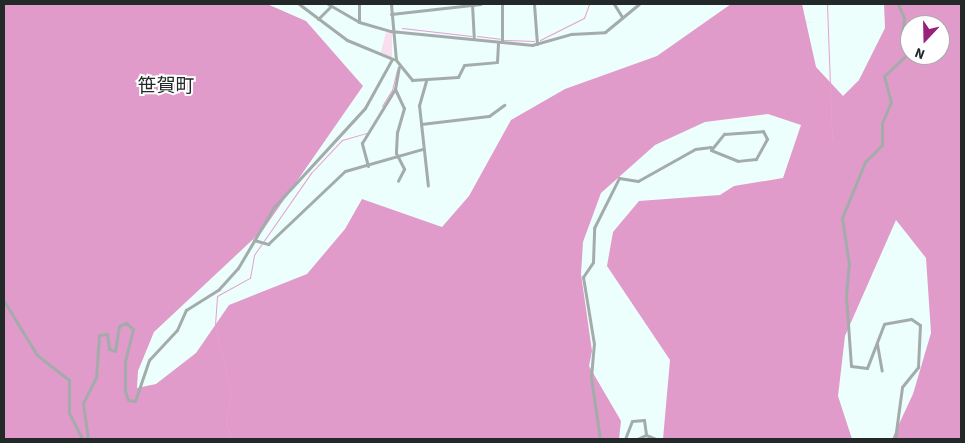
<!DOCTYPE html>
<meta charset="utf-8">
<style>
body{margin:0}
#map{position:relative;width:965px;height:443px;overflow:hidden;background:#ecfffc;font-family:"Source Sans 3","Noto Sans JP",sans-serif}
div>[style]{position:absolute}
[style*='--x']{left:calc(var(--x)*1px);top:calc(var(--y)*1px);width:calc(var(--w)*1px);rotate:calc(var(--a)*1deg)}
.green>*{inset:0;background:#f8deef}
.forest>*{inset:0;background:#e19bca}
.stream>*{height:1px;margin:-0.5px;padding:0 0.5px;transform-origin:0.5px;border-radius:0.5px;background:#e69fcf}
.street>*{height:3px;margin:-1.5px;padding:0 1.5px;transform-origin:1.5px;border-radius:1.5px;background:#a4acab}
span{translate:-50% -50%;white-space:nowrap;text-align:center;line-height:1.15;-webkit-text-stroke:4px #fff;paint-order:stroke}
.quarter-label{font-size:19px;color:#222928}
.frame{position:absolute;inset:0;border:5px solid #222928;pointer-events:none}
.north{position:absolute;left:900px;top:15px;width:50px;height:50px;box-sizing:border-box;background:#fff;border:1px solid #a7a9a9;border-radius:50%;rotate:201deg;font-size:14px;font-weight:700;line-height:20px;text-align:center;color:#222928}
.north::after{content:'';display:block;margin:auto;width:18px;height:22px;background:#98217d;clip-path:polygon(50% 0,100% 100%,50% 72%,0 100%)}
</style>
<div id="map">
<div class="green">
<i style="clip-path:polygon(386px 32px,392px 33px,392px 58px,381px 52px)"></i>
</div>
<div class="forest">
<i style="clip-path:polygon(evenodd,4px 4px,267px 4px,306px 21px,363px 86px,263px 230px,154px 332px,138px 371px,137px 388px,156px 384px,196px 353px,229px 305px,307px 274px,345px 229px,362px 199px,442px 227px,469px 196px,511px 120px,565px 89px,657px 56px,731px 4px,802px 4px,816px 67px,843px 96px,859px 80px,885px 28px,884px 4px,961px 4px,961px 439px,892px 439px,913px 394px,931px 333px,926px 258px,896px 220px,845px 336px,838px 396px,852px 439px,663px 439px,670px 360px,607px 266px,613px 232px,639px 201px,720px 195px,734px 186px,783px 178px,801px 125px,768px 114px,705px 122px,655px 145px,601px 193px,583px 242px,581px 274px,592px 351px,589px 366px,621px 421px,619px 439px,4px 439px,4px 4px,910px 25px,940px 25px,940px 55px,910px 55px,910px 25px)"></i>
</div>
<div class="stream">
<i style="--x:827;--y:4;--w:135;--a:87.9"></i>
<i style="--x:402;--y:28;--w:70;--a:6.5"></i>
<i style="--x:477;--y:36;--w:23;--a:7"></i>
<i style="--x:504;--y:40;--w:30;--a:2"></i>
<i style="--x:540;--y:40;--w:49;--a:-26.6"></i>
<i style="--x:584;--y:18;--w:15;--a:-70"></i>
<i style="--x:382;--y:106;--w:19;--a:-58"></i>
<i style="--x:392;--y:90;--w:21;--a:-76"></i>
<i style="--x:231;--y:439;--w:17;--a:-107"></i>
<i style="--x:226;--y:423;--w:29;--a:-80"></i>
<i style="--x:231;--y:394;--w:71;--a:-103.1"></i>
<i style="--x:215;--y:325;--w:29;--a:-86"></i>
<i style="--x:217;--y:296;--w:38;--a:-29"></i>
<i style="--x:250;--y:278;--w:23;--a:-80"></i>
<i style="--x:254;--y:255;--w:100;--a:-55.2"></i>
<i style="--x:311;--y:173;--w:45;--a:-46.8"></i>
<i style="--x:342;--y:140;--w:25;--a:-16"></i>
</div>
<div class="street">
<i style="--x:299;--y:4;--w:60;--a:36.9"></i>
<i style="--x:347;--y:40;--w:50;--a:22.4"></i>
<i style="--x:328;--y:4;--w:36;--a:30"></i>
<i style="--x:359;--y:22;--w:32;--a:16"></i>
<i style="--x:390;--y:31;--w:143;--a:5.6"></i>
<i style="--x:532;--y:45;--w:41;--a:-15.8"></i>
<i style="--x:571;--y:34;--w:34;--a:-3"></i>
<i style="--x:605;--y:32;--w:44;--a:-39.5"></i>
<i style="--x:391;--y:4;--w:56;--a:84.9"></i>
<i style="--x:396;--y:60;--w:26;--a:51"></i>
<i style="--x:412;--y:80;--w:46;--a:-3.7"></i>
<i style="--x:458;--y:77;--w:13;--a:-63"></i>
<i style="--x:464;--y:65;--w:33;--a:-5"></i>
<i style="--x:497;--y:62;--w:20;--a:-87"></i>
<i style="--x:472;--y:4;--w:34;--a:87"></i>
<i style="--x:502;--y:4;--w:38;--a:90"></i>
<i style="--x:534;--y:4;--w:40;--a:85.7"></i>
<i style="--x:614;--y:4;--w:15;--a:58"></i>
<i style="--x:391;--y:14;--w:90;--a:-6.4"></i>
<i style="--x:318;--y:19;--w:18;--a:-45"></i>
<i style="--x:359;--y:22;--w:18;--a:-90"></i>
<i style="--x:426;--y:81;--w:25;--a:106"></i>
<i style="--x:419;--y:105;--w:81;--a:83.7"></i>
<i style="--x:395;--y:89;--w:21;--a:65"></i>
<i style="--x:404;--y:108;--w:25;--a:106"></i>
<i style="--x:397;--y:132;--w:21;--a:93"></i>
<i style="--x:396;--y:153;--w:18;--a:63"></i>
<i style="--x:404;--y:169;--w:13;--a:117"></i>
<i style="--x:421;--y:124;--w:68;--a:-6.7"></i>
<i style="--x:489;--y:116;--w:19;--a:-36"></i>
<i style="--x:763;--y:131;--w:9;--a:63"></i>
<i style="--x:767;--y:139;--w:23;--a:119"></i>
<i style="--x:756;--y:159;--w:18;--a:174"></i>
<i style="--x:738;--y:161;--w:29;--a:-158"></i>
<i style="--x:711;--y:150;--w:21;--a:-51"></i>
<i style="--x:724;--y:134;--w:39;--a:-4"></i>
<i style="--x:368;--y:166;--w:24;--a:-105"></i>
<i style="--x:362;--y:143;--w:63;--a:-58.6"></i>
<i style="--x:395;--y:89;--w:22;--a:-80"></i>
<i style="--x:254;--y:240;--w:15;--a:16"></i>
<i style="--x:268;--y:244;--w:106;--a:-43.5"></i>
<i style="--x:345;--y:171;--w:80;--a:-15.9"></i>
<i style="--x:4;--y:301;--w:63;--a:58.6"></i>
<i style="--x:37;--y:355;--w:41;--a:38"></i>
<i style="--x:69;--y:380;--w:33;--a:90"></i>
<i style="--x:69;--y:413;--w:29;--a:63"></i>
<i style="--x:877;--y:344;--w:27;--a:80"></i>
<i style="--x:88;--y:439;--w:36;--a:-98"></i>
<i style="--x:83;--y:403;--w:28;--a:-63"></i>
<i style="--x:96;--y:378;--w:43;--a:-86"></i>
<i style="--x:99;--y:335;--w:8;--a:-7"></i>
<i style="--x:107;--y:334;--w:15;--a:82"></i>
<i style="--x:109;--y:349;--w:6;--a:18"></i>
<i style="--x:115;--y:351;--w:25;--a:-81"></i>
<i style="--x:119;--y:326;--w:8;--a:-23"></i>
<i style="--x:126;--y:323;--w:9;--a:41"></i>
<i style="--x:133;--y:329;--w:33;--a:104"></i>
<i style="--x:125;--y:361;--w:30;--a:90"></i>
<i style="--x:125;--y:391;--w:9;--a:72"></i>
<i style="--x:128;--y:400;--w:7;--a:8"></i>
<i style="--x:135;--y:401;--w:43;--a:-71.1"></i>
<i style="--x:149;--y:360;--w:41;--a:-47"></i>
<i style="--x:177;--y:330;--w:22;--a:-66"></i>
<i style="--x:186;--y:310;--w:39;--a:-32"></i>
<i style="--x:219;--y:289;--w:28;--a:-48"></i>
<i style="--x:238;--y:268;--w:71;--a:-59.5"></i>
<i style="--x:274;--y:207;--w:134;--a:-47.4"></i>
<i style="--x:365;--y:108;--w:56;--a:-61.1"></i>
<i style="--x:600;--y:439;--w:63;--a:-98.3"></i>
<i style="--x:591;--y:377;--w:33;--a:-85"></i>
<i style="--x:594;--y:344;--w:68;--a:-99.3"></i>
<i style="--x:583;--y:277;--w:18;--a:-56"></i>
<i style="--x:593;--y:262;--w:34;--a:-88"></i>
<i style="--x:594;--y:228;--w:56;--a:-63.4"></i>
<i style="--x:619;--y:178;--w:19;--a:9"></i>
<i style="--x:638;--y:181;--w:65;--a:-29.3"></i>
<i style="--x:695;--y:149;--w:16;--a:-7"></i>
<i style="--x:625;--y:439;--w:19;--a:-69"></i>
<i style="--x:632;--y:421;--w:12;--a:-5"></i>
<i style="--x:644;--y:420;--w:15;--a:82"></i>
<i style="--x:637;--y:439;--w:10;--a:-24"></i>
<i style="--x:646;--y:435;--w:11;--a:22"></i>
<i style="--x:895;--y:439;--w:52;--a:-82.3"></i>
<i style="--x:902;--y:387;--w:26;--a:-51"></i>
<i style="--x:918;--y:367;--w:42;--a:-87.3"></i>
<i style="--x:920;--y:325;--w:11;--a:-146"></i>
<i style="--x:911;--y:319;--w:27;--a:170"></i>
<i style="--x:884;--y:324;--w:47;--a:111.1"></i>
<i style="--x:867;--y:368;--w:16;--a:-173"></i>
<i style="--x:851;--y:366;--w:70;--a:-94.1"></i>
<i style="--x:846;--y:296;--w:32;--a:-85"></i>
<i style="--x:849;--y:264;--w:47;--a:-98.7"></i>
<i style="--x:842;--y:218;--w:61;--a:-67.7"></i>
<i style="--x:865;--y:162;--w:24;--a:-45"></i>
<i style="--x:882;--y:145;--w:22;--a:-90"></i>
<i style="--x:882;--y:123;--w:23;--a:-67"></i>
<i style="--x:891;--y:102;--w:27;--a:-105"></i>
<i style="--x:884;--y:76;--w:35;--a:-43"></i>
<i style="--x:910;--y:52;--w:21;--a:-113"></i>
<i style="--x:902;--y:33;--w:15;--a:-82"></i>
<i style="--x:904;--y:18;--w:15;--a:-113"></i>
</div>
<div class="quarter-label">
<span style="left:166px;top:87px">笹賀町</span>
</div>
<div class="frame"></div>
<div class="north">N</div>
</div>
